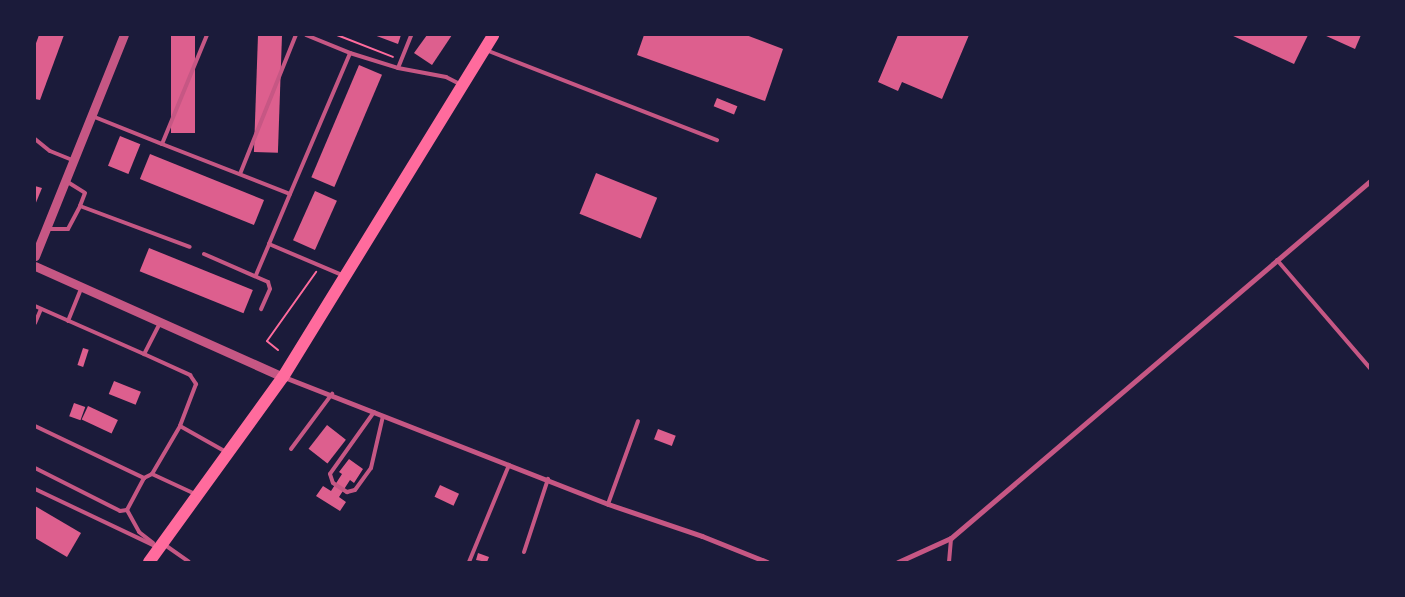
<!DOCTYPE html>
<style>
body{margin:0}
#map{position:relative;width:1405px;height:597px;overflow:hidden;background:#1b1b3a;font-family:"DejaVu Sans",sans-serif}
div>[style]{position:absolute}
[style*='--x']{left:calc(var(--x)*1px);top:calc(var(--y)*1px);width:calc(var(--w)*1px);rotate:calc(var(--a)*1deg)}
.building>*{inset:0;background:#dd5f8e;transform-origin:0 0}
.path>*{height:2px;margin:-1px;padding:0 1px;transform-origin:1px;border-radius:1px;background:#ff6b9d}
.service>*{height:4px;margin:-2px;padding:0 2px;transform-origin:2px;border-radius:2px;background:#c65784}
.minor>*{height:5px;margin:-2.5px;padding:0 2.5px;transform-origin:2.5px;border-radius:2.5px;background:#c65784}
.tertiary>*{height:9px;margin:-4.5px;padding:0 4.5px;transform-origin:4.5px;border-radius:4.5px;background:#c65784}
.trunk>*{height:12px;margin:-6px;padding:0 6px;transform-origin:6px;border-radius:6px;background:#ff6b9d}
span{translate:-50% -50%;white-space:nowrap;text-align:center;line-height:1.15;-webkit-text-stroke:4px #1b1b3a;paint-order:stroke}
.frame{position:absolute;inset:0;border:36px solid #1b1b3a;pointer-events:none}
</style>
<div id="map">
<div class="building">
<i style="clip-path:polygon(39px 35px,64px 35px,40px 100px,35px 99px,35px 46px)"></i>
<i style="left:171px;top:35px;width:24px;height:98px"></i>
<i style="left:258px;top:35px;width:24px;height:117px;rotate:2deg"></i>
<i style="clip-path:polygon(374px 35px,401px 35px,398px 44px)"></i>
<i style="clip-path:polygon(427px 35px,452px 35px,432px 65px,414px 53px)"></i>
<i style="clip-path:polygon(644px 35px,746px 35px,783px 49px,765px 101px,637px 55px)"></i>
<i style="clip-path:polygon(898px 35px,969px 35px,942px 99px,902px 82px,898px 91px,878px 82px)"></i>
<i style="clip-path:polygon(1231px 35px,1308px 35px,1294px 64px)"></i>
<i style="clip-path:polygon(1324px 35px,1361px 35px,1355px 49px)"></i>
<i style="left:359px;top:65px;width:25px;height:122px;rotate:23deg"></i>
<i style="left:717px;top:98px;width:22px;height:9px;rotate:22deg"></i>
<i style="left:120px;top:136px;width:22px;height:32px;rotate:22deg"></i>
<i style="left:150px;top:154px;width:123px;height:27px;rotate:22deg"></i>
<i style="left:596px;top:173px;width:66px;height:44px;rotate:22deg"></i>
<i style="clip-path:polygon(35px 186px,42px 188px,35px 205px)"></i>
<i style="left:315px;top:191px;width:24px;height:54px;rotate:24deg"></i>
<i style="left:149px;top:248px;width:112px;height:25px;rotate:22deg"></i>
<i style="left:83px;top:348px;width:6px;height:18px;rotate:18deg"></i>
<i style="left:114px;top:381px;width:29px;height:14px;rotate:22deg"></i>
<i style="left:74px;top:403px;width:12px;height:14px;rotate:20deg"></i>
<i style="left:88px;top:406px;width:33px;height:15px;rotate:25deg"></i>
<i style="left:327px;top:425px;width:24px;height:30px;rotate:38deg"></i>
<i style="left:658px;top:429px;width:19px;height:11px;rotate:21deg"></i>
<i style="clip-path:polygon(349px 459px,363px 469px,354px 483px,350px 480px,339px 497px,346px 502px,340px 511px,316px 496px,323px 486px,331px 491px,342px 474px,339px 472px)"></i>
<i style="left:440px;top:485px;width:21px;height:13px;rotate:25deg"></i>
<i style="clip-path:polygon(35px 506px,81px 533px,67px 557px,35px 538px)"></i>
<i style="clip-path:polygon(478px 553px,489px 557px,487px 562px,476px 560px)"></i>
</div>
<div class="path">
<i style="--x:337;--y:35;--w:60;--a:21.4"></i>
<i style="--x:278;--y:350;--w:14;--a:-141"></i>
<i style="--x:267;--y:341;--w:85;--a:-54.6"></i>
</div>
<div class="service">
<i style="--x:306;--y:35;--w:48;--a:22.2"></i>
<i style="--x:350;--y:53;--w:50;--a:17.4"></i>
<i style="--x:398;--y:68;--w:49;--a:10.6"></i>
<i style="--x:446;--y:77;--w:16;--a:27"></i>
<i style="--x:486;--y:50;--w:248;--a:21.3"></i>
<i style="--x:398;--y:68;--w:35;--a:-68"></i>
<i style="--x:92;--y:116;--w:75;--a:21.8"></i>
<i style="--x:162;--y:144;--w:118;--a:-67.6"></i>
<i style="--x:35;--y:139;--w:19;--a:39"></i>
<i style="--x:50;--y:151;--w:24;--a:22"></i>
<i style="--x:162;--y:144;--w:137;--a:21.3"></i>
<i style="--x:290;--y:194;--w:54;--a:112.8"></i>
<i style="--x:269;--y:244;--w:79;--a:23"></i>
<i style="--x:240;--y:174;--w:150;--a:-68.1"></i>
<i style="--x:66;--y:181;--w:22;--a:32"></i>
<i style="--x:85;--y:193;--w:14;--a:111"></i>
<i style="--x:80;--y:206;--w:117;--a:20.4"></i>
<i style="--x:290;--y:194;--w:153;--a:-66.9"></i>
<i style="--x:48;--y:229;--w:20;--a:0"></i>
<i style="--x:68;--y:229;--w:26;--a:-62"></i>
<i style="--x:204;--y:254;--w:70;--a:23.6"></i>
<i style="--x:268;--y:282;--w:7;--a:74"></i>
<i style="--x:270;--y:289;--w:22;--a:114"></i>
<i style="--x:1277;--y:260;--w:143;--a:49.3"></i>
<i style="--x:256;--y:275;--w:34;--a:-67"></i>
<i style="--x:35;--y:306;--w:119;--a:23.8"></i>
<i style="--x:68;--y:321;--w:37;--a:-68"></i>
<i style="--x:35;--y:323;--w:15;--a:-67"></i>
<i style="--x:160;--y:323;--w:35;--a:117"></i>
<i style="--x:144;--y:354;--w:51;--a:24.5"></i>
<i style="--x:190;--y:375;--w:11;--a:56"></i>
<i style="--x:196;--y:384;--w:45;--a:110.9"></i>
<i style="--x:180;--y:426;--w:53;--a:29.5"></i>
<i style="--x:374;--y:412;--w:76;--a:125.4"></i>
<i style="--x:330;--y:474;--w:9;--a:72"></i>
<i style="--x:333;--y:483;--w:17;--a:33"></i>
<i style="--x:347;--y:492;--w:8;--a:-14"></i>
<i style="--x:355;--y:490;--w:27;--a:-54"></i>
<i style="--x:371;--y:468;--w:53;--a:-77"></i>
<i style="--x:35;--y:426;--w:121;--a:25.5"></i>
<i style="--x:144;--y:478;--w:9;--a:-27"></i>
<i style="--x:152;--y:474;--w:56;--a:-59.7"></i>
<i style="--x:291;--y:449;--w:69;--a:-53.3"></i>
<i style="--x:35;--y:468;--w:95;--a:26.8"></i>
<i style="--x:120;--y:511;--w:7;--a:-8"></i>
<i style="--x:127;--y:510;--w:36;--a:-62"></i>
<i style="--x:152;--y:474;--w:47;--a:24.9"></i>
<i style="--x:35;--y:489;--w:135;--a:25.4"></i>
<i style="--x:608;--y:504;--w:88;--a:-70.1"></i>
<i style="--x:127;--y:510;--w:25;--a:61"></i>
<i style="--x:139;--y:532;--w:18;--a:38"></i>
<i style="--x:165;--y:545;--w:29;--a:35"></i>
<i style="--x:524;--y:552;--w:77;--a:-71.8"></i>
<i style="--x:469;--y:562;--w:105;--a:-67.6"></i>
<i style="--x:949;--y:562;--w:24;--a:-85"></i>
</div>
<div class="minor">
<i style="--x:284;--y:377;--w:348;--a:21.4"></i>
<i style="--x:608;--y:504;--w:99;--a:18.8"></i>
<i style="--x:702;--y:536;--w:70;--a:21.8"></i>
<i style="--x:898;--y:562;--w:58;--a:-24.4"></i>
<i style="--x:951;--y:538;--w:550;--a:-40.43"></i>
</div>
<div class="tertiary">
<i style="--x:35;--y:256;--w:238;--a:-68.1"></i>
<i style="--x:35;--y:266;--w:272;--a:24.1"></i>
</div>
<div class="trunk">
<i style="--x:149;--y:562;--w:228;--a:-54.1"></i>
<i style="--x:283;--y:377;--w:401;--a:-58.4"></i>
</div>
<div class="frame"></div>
</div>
